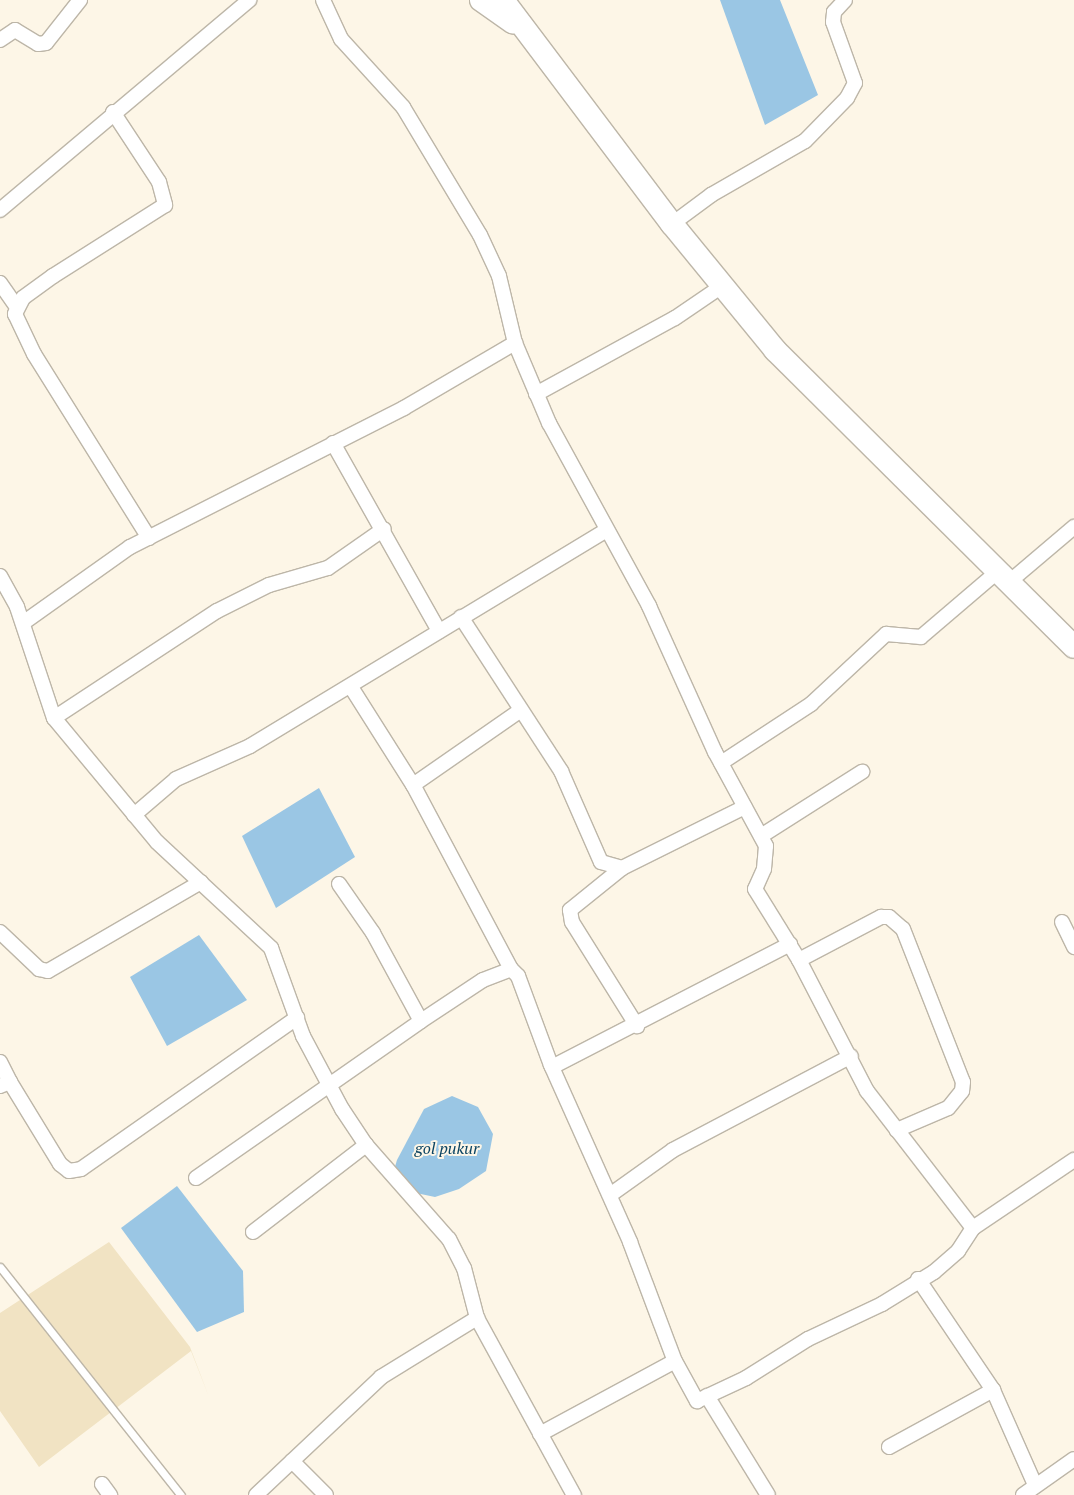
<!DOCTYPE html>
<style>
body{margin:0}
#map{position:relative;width:1074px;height:1495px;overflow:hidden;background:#fdf6e7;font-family:"PT Serif",serif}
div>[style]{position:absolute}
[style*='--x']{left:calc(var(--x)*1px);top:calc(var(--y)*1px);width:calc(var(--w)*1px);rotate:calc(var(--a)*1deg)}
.green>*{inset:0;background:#f1e3c3}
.water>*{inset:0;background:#9ac6e4}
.roads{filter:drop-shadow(1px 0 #bdb6a8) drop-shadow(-1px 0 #bdb6a8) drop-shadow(0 1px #bdb6a8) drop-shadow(0 -1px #bdb6a8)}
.service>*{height:7px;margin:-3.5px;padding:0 3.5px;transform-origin:3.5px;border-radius:3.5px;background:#fff}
.minor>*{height:14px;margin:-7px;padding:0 7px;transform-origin:7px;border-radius:7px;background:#fff}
.primary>*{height:22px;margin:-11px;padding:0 11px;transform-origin:11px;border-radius:11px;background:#fff}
span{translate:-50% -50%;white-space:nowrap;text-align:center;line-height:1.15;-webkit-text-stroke:4px #fdf6e7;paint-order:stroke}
.water-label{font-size:16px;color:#0a4361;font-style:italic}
</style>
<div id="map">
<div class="green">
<i style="clip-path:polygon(109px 1242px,190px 1347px,209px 1397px,191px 1351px,39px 1467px,0 1411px,0 1313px)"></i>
</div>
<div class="water">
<i style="clip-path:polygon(720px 0,780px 0,818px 95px,765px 125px)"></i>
<i style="clip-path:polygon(319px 788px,355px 857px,276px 908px,242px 836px)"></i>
<i style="clip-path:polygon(199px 935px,247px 1000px,167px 1046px,130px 977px)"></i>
<i style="clip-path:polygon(452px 1096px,478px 1107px,493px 1134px,486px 1171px,459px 1189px,435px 1197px,416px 1193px,394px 1170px,397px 1160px,424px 1109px)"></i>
<i style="clip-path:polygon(177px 1186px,243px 1271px,244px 1312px,197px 1332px,121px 1228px)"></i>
</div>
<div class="roads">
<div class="service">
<i style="--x:0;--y:1267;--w:291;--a:51.6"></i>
</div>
<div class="minor">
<i style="--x:323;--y:0;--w:43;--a:65.2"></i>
<i style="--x:341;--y:39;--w:92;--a:47.6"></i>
<i style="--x:403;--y:107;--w:149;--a:59"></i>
<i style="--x:480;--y:235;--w:45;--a:65.1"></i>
<i style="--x:499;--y:276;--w:69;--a:76.6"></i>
<i style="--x:515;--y:343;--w:87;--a:67"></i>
<i style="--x:549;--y:423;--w:209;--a:61.3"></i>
<i style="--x:649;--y:606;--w:160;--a:65.7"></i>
<i style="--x:715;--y:752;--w:107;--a:61.5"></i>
<i style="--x:766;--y:846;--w:23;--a:95"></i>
<i style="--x:764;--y:869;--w:22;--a:114"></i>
<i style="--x:755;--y:889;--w:84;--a:58.2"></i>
<i style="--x:799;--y:960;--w:148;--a:62.6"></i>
<i style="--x:867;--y:1091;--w:173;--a:52.3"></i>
<i style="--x:0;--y:40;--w:18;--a:-34"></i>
<i style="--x:15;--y:30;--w:27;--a:31"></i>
<i style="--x:38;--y:44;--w:8;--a:-7"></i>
<i style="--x:46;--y:43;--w:55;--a:-51.7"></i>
<i style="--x:113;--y:112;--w:84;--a:56.7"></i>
<i style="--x:159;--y:182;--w:24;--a:75"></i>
<i style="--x:165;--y:205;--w:133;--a:147.6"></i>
<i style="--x:53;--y:276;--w:37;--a:144"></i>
<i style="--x:23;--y:298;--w:18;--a:117"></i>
<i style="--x:15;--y:314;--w:44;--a:64.6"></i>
<i style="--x:34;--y:354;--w:217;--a:58"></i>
<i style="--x:0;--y:210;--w:326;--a:-40.1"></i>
<i style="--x:672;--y:224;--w:49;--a:-36.6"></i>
<i style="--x:711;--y:195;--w:108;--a:-29.9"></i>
<i style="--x:805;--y:141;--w:60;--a:-45.7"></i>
<i style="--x:847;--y:98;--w:17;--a:-62"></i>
<i style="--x:855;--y:83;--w:65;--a:-109.8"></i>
<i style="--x:833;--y:22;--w:10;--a:-84"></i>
<i style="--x:834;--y:12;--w:16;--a:-47"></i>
<i style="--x:0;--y:283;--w:28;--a:55"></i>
<i style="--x:536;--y:394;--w:158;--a:-28.7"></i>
<i style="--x:675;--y:318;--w:57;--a:-34.2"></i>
<i style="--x:333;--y:443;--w:216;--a:60.6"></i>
<i style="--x:0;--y:576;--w:35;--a:61"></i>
<i style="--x:17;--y:607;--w:117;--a:71.6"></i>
<i style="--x:54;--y:718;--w:161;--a:50.3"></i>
<i style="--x:157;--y:842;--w:156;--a:42.9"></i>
<i style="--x:271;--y:948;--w:94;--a:70"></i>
<i style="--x:303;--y:1036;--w:83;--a:61.9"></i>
<i style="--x:342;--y:1109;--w:43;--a:56.3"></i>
<i style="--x:366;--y:1145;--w:125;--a:48.6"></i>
<i style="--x:449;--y:1239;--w:33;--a:63"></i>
<i style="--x:464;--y:1268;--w:52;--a:75.4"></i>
<i style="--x:477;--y:1318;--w:202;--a:61.3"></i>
<i style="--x:1008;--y:583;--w:87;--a:-40.3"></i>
<i style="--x:461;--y:617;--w:184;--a:57"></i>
<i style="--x:561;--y:771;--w:99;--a:66.3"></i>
<i style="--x:601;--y:862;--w:22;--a:16"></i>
<i style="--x:622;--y:868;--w:137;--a:-26.4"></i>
<i style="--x:23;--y:623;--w:131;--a:-35.4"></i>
<i style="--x:130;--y:547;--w:307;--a:-26.9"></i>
<i style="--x:404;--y:408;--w:129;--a:-30.4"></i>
<i style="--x:351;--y:687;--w:116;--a:57.7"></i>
<i style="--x:54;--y:718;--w:195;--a:-33.3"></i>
<i style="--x:217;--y:611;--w:58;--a:-26.6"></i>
<i style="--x:269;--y:585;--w:61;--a:-16.1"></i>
<i style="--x:328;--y:568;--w:68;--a:-34.9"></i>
<i style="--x:721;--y:763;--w:108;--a:-33.2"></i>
<i style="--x:811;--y:704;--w:103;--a:-43"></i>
<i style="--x:886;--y:634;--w:35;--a:5"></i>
<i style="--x:921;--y:637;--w:100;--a:-40.5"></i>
<i style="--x:134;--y:815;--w:55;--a:-40.6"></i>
<i style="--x:176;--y:779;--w:81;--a:-24"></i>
<i style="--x:250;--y:746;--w:417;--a:-31.2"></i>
<i style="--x:761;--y:836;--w:120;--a:-32.4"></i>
<i style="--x:622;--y:868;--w:67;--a:141.1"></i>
<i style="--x:570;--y:910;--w:12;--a:81"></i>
<i style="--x:572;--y:922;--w:123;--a:58"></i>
<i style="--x:339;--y:884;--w:60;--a:55.2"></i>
<i style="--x:373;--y:933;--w:100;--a:61.4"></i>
<i style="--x:1062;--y:922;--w:28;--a:64"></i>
<i style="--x:0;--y:932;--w:54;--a:43.5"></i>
<i style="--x:39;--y:969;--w:9;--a:13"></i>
<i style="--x:48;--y:971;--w:177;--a:-30.2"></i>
<i style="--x:799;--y:960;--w:93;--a:-27.7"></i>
<i style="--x:881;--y:917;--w:8;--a:0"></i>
<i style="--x:889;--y:917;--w:18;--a:41"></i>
<i style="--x:903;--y:929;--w:164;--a:68.6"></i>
<i style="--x:963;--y:1082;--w:9;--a:96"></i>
<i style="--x:962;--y:1091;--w:22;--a:129"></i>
<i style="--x:948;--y:1108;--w:56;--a:156.7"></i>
<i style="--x:511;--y:969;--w:208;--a:-118"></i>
<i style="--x:413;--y:785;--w:131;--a:-34.8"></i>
<i style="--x:0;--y:1062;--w:22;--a:63"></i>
<i style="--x:552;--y:1067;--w:268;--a:-27.3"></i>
<i style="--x:0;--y:1086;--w:11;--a:-22"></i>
<i style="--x:10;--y:1082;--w:96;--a:58.6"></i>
<i style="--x:60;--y:1164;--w:11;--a:38"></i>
<i style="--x:69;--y:1171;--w:12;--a:-9"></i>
<i style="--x:81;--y:1169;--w:264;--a:-35"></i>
<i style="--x:196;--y:1178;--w:274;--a:-34.9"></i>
<i style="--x:421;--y:1021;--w:74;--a:-33.5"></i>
<i style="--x:483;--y:980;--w:30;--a:-21"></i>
<i style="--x:511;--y:969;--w:10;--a:45"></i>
<i style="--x:518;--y:976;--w:95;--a:69.7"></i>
<i style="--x:551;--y:1065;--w:194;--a:65.9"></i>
<i style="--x:630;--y:1242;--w:128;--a:69.4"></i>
<i style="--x:610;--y:1195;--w:77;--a:-35.5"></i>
<i style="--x:673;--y:1150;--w:201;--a:-27.8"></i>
<i style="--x:253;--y:1232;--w:143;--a:-37.6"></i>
<i style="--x:993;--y:1390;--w:104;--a:66.1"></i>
<i style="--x:707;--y:1396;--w:116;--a:58.4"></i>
<i style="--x:540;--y:1434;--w:153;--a:-28.4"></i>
<i style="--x:675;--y:1361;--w:46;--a:61.2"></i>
<i style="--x:697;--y:1401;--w:54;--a:-25.1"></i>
<i style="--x:746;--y:1378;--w:73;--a:-32.2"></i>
<i style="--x:808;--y:1339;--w:82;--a:-25.3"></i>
<i style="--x:882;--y:1304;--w:61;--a:-31.6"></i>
<i style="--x:934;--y:1272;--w:32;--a:-41"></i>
<i style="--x:958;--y:1251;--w:27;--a:-57"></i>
<i style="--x:973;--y:1228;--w:122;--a:-34"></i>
<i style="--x:889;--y:1447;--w:119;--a:-28.7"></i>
<i style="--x:993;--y:1390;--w:134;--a:-124"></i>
<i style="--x:292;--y:1461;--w:48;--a:45"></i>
<i style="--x:102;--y:1484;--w:14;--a:54"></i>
<i style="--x:256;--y:1495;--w:172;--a:-43.3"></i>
<i style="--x:381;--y:1377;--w:113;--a:-31.6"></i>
<i style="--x:1023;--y:1495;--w:62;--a:-35.2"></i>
</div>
<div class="primary">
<i style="--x:481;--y:0;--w:39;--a:35"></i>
<i style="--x:503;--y:0;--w:281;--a:53"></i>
<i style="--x:672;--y:224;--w:163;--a:50.7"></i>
<i style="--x:775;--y:350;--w:421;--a:44.8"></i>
</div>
</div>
<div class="water-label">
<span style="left:447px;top:1148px">gol pukur</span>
</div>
</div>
